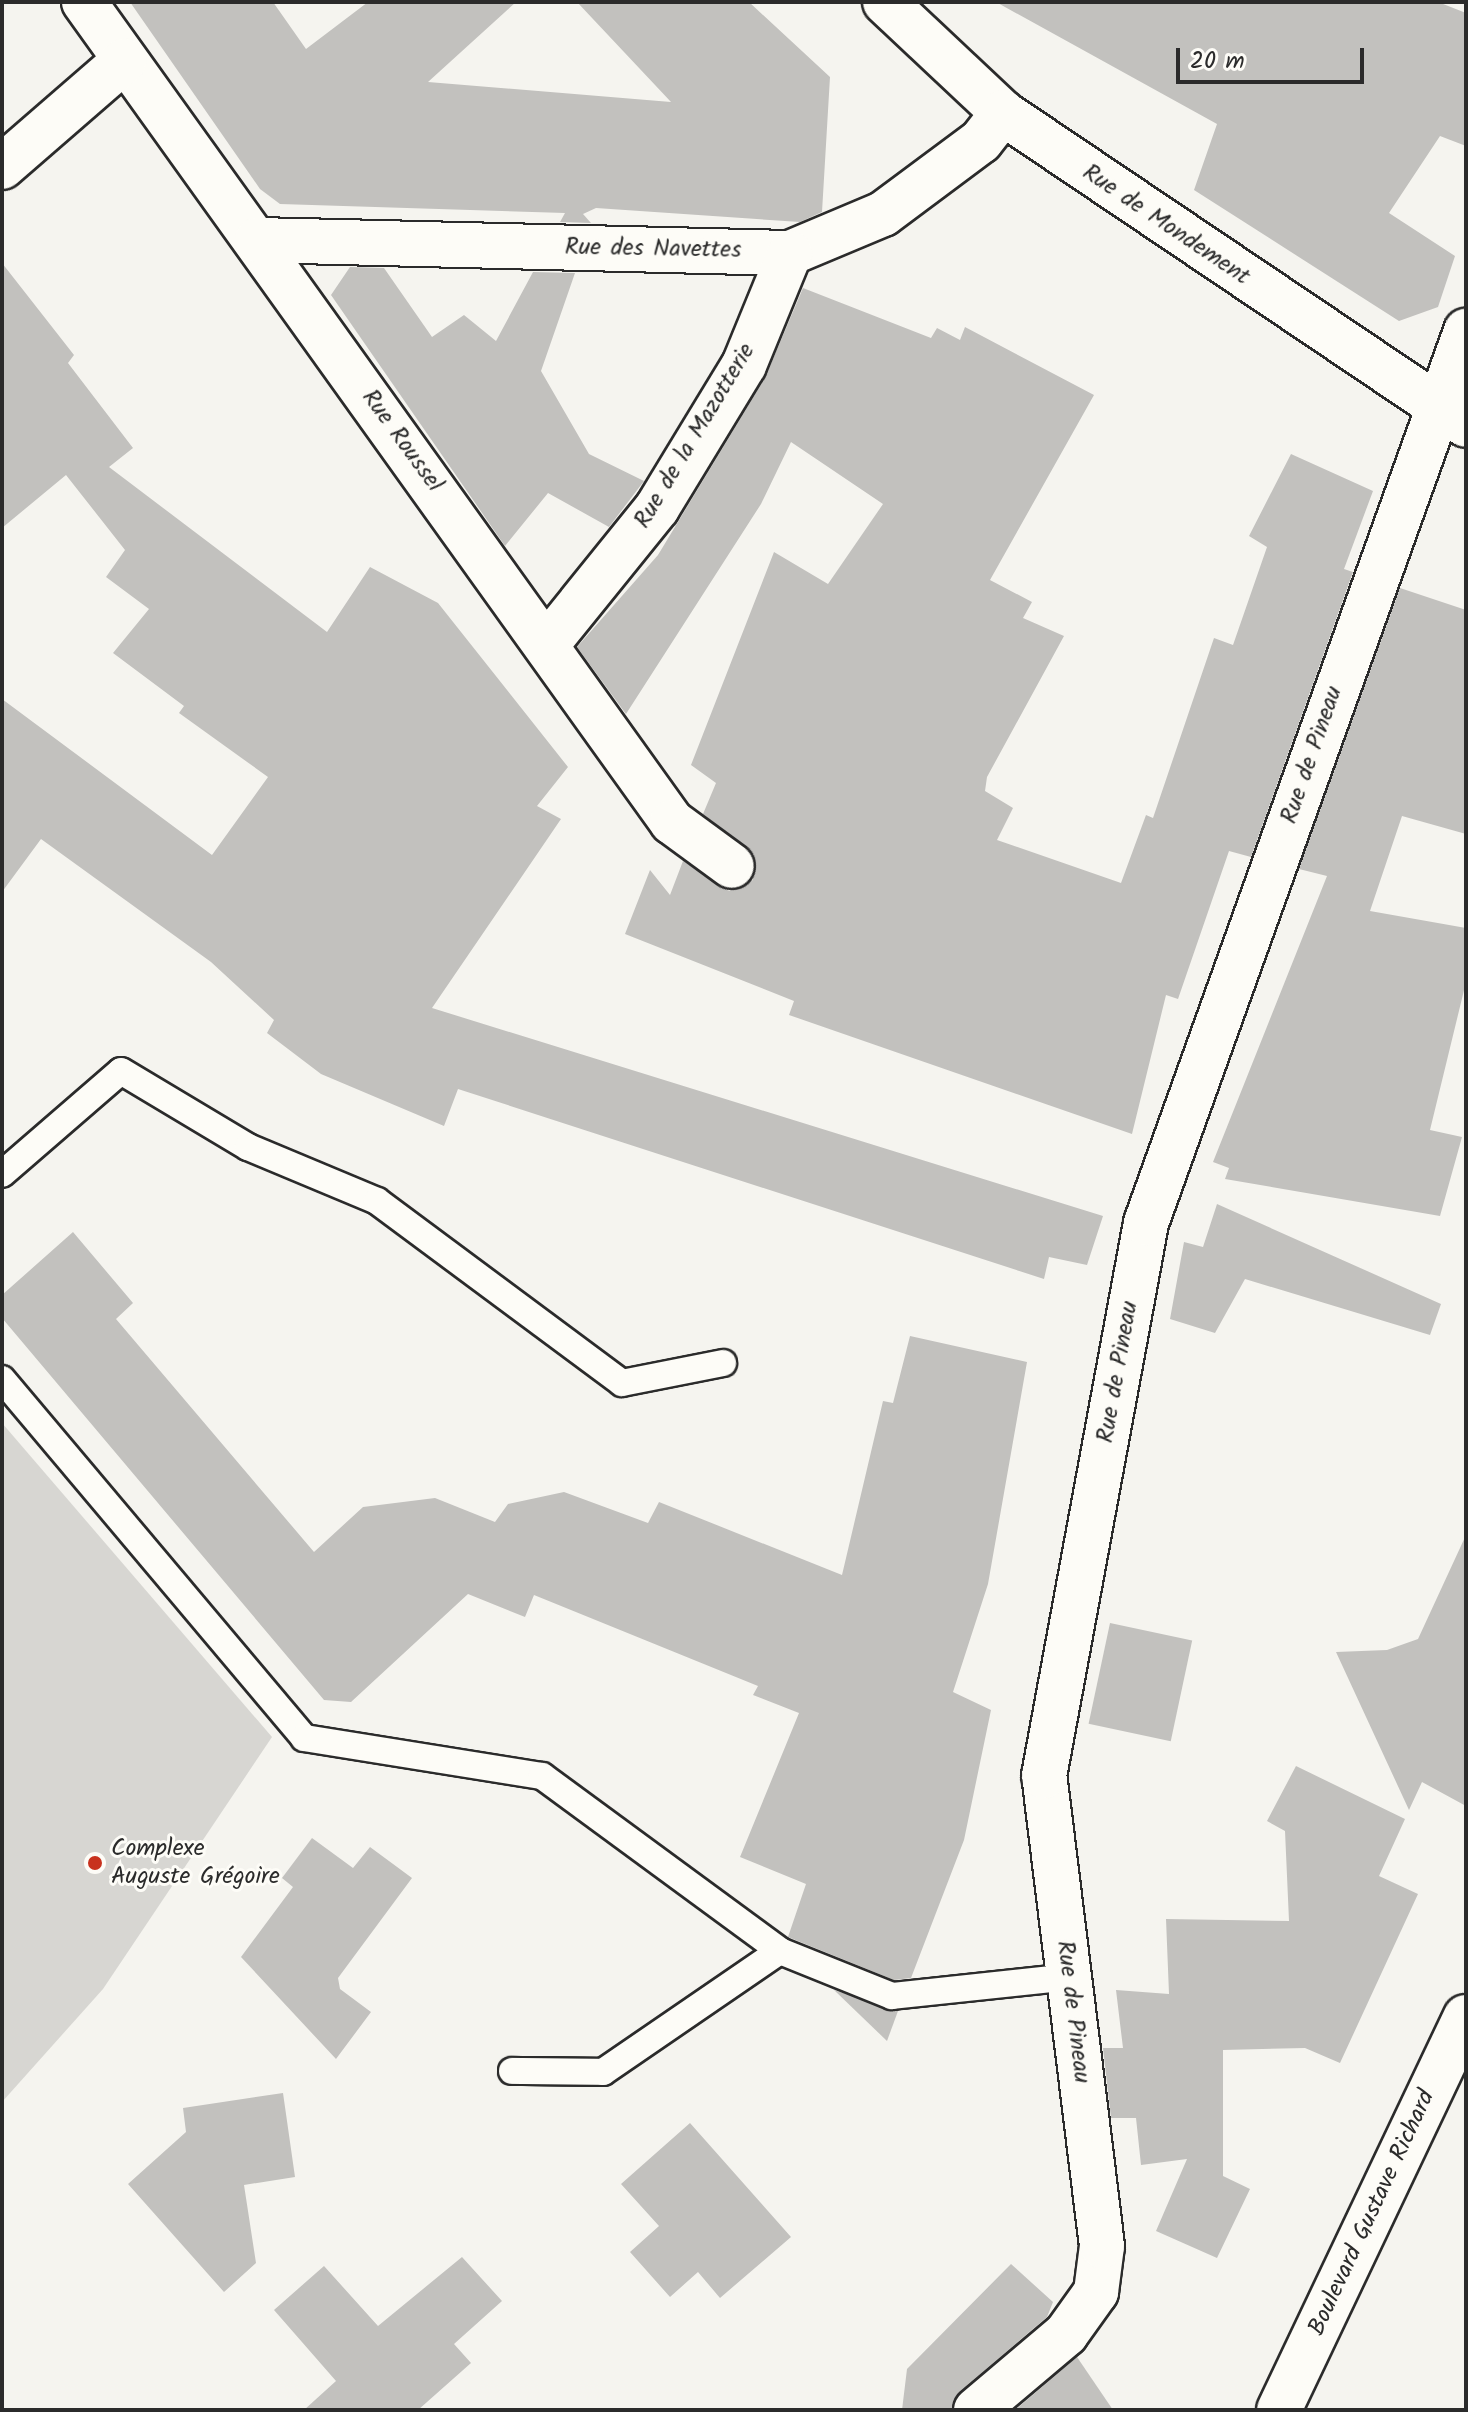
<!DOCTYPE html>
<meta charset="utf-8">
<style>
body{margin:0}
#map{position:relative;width:1468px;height:2412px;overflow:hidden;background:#f5f4ef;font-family:Kalam,sans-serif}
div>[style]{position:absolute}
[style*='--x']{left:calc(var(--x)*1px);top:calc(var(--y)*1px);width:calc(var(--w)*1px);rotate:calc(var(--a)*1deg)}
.green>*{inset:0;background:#d7d6d2}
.building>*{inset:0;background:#c2c1be;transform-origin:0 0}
.roads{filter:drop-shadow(2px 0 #2b2b2b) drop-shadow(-2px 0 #2b2b2b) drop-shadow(0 2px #2b2b2b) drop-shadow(0 -2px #2b2b2b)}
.service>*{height:26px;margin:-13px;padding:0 13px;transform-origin:13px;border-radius:13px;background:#fdfcf7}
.minor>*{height:44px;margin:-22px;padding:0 22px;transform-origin:22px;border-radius:22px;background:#fdfcf7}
.tertiary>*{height:44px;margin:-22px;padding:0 22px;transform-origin:22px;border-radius:22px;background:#fdfcf7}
.dots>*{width:22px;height:22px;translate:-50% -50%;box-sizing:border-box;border:4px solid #fdfcf7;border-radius:50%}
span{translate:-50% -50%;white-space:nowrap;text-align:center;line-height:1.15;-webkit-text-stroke:6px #fdfcf7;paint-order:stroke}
.street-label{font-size:24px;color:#2b2b2b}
.poi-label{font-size:24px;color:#2b2b2b}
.left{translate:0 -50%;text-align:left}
.frame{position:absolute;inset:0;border:4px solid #2b2b2b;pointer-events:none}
.scale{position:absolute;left:1176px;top:48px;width:188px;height:36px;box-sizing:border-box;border:4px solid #2b2b2b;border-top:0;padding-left:10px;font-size:24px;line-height:28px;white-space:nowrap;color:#2b2b2b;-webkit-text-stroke:6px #fdfcf7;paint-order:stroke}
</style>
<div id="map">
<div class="green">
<i style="clip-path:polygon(2px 1423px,272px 1737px,103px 1989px,2px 2102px)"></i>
</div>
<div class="building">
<i style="clip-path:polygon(130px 2px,273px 2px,306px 49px,368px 2px,516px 2px,428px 82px,671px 102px,577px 2px,749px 2px,830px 77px,822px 212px,800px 222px,596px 208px,583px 214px,591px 223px,560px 222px,565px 213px,280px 204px,260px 189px)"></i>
<i style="clip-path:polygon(996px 2px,1438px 2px,1466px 13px,1466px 146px,1440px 136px,1389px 213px,1455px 256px,1438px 307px,1399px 321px,1194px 190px,1217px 124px)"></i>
<i style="clip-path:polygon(2px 263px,74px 355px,68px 363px,133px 448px,109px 467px,327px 632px,370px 567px,438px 603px,568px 767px,537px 806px,561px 819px,432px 1008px,1103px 1216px,1087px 1265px,1049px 1257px,1044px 1279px,458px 1089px,444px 1126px,321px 1074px,267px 1033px,274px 1020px,211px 962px,41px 839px,2px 892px,2px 699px,212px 855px,268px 777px,179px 713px,184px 706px,113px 653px,149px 609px,106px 577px,125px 550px,66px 475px,2px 528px)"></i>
<i style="clip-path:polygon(350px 267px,384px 268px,432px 337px,464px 315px,496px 341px,533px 272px,575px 273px,541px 371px,589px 454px,644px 481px,609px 527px,548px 493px,505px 546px,331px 295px)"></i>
<i style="clip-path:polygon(803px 288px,931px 338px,937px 328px,960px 340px,965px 327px,1094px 395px,990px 580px,1032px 602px,1023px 618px,1064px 636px,987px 777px,985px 791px,1013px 808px,997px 840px,1121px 883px,1146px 815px,1153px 818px,1214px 638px,1233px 645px,1267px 547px,1249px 536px,1291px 454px,1373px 491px,1344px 569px,1353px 572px,1251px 857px,1229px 851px,1178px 999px,1166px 995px,1132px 1134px,789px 1015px,794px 1001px,625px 934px,650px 870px,670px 895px,683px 861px,729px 891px,753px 880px,754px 855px,703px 814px,716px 783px,691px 765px,774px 552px,828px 584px,883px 504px,791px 442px,761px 504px,626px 714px,577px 647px,658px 555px,765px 378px)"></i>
<i style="clip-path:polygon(1400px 588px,1466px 610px,1466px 834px,1402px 816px,1370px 911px,1466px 928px,1466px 982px,1430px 1130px,1462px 1137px,1440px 1216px,1225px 1179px,1229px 1168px,1213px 1162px,1327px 876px,1299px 869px)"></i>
<i style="clip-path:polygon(1217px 1204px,1441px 1304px,1430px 1335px,1245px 1279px,1215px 1333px,1170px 1319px,1184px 1242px,1203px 1247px)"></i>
<i style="clip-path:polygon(73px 1232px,133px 1303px,116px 1319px,314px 1552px,363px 1507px,435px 1498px,495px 1522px,508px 1504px,564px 1492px,648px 1523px,659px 1502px,842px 1575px,883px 1401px,893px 1403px,910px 1336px,1027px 1362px,988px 1584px,953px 1692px,991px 1710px,964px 1840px,911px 1978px,894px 1980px,788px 1937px,806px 1884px,740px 1857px,799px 1713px,753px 1695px,758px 1686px,534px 1595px,525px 1617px,468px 1594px,351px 1702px,324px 1700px,2px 1318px,2px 1295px)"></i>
<i style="clip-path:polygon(1466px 1535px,1466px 1806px,1422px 1782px,1409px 1810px,1336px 1652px,1387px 1650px,1418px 1639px)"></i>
<i style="left:1110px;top:1623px;width:84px;height:103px;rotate:12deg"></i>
<i style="clip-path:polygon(1296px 1766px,1405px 1819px,1379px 1876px,1418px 1894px,1340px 2063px,1305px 2048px,1223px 2050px,1223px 2176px,1250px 2189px,1217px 2258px,1156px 2231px,1187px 2159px,1141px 2165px,1136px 2118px,1111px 2118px,1103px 2048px,1123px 2048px,1116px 1990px,1169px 1994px,1166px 1919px,1289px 1921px,1285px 1831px,1267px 1821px)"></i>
<i style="clip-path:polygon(312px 1838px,353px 1868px,370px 1847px,412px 1878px,338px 1978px,340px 1989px,371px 2012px,336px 2059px,241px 1957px,293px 1887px,282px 1878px)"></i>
<i style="clip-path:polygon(834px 1990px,898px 2011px,887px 2041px)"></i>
<i style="clip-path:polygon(283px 2093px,295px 2177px,244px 2185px,256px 2263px,224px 2292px,128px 2184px,186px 2132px,183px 2108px)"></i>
<i style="clip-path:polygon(690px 2123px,791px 2237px,720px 2298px,698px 2272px,670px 2297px,630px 2252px,659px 2226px,621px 2184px)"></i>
<i style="clip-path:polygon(462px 2257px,502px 2301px,454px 2344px,471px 2363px,418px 2410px,304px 2410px,336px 2381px,274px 2310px,324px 2266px,378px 2326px)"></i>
<i style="clip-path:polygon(1011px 2264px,1053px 2302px,1047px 2317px,960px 2391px,952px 2410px,902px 2410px,907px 2369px)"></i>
<i style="clip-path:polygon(1077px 2357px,1113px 2410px,1015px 2410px)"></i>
</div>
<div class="roads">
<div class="service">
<i style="--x:2;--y:1174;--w:157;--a:-40.9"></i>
<i style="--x:121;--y:1071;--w:148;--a:30.9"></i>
<i style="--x:248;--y:1147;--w:140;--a:22.7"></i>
<i style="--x:377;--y:1201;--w:305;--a:36.6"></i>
<i style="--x:622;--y:1383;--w:103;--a:-11.2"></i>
<i style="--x:2;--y:1379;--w:469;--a:49.9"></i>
<i style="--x:304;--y:1738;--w:241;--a:9.1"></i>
<i style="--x:542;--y:1776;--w:295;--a:36.3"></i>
<i style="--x:512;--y:2071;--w:91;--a:0.6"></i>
<i style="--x:603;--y:2072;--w:214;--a:-34.4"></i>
<i style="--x:780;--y:1951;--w:121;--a:21.9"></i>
<i style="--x:892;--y:1996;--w:178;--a:-6.1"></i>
</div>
<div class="minor">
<i style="--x:84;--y:2;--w:1009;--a:54.36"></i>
<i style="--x:672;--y:822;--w:74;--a:36.3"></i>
<i style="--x:885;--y:2;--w:162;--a:43.2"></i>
<i style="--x:1003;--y:113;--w:558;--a:33.97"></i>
<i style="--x:2;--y:167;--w:162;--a:-41"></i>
<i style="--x:257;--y:240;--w:533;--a:1.4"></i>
<i style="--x:790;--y:253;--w:101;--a:-22.8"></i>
<i style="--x:883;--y:214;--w:122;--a:-36.7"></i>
<i style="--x:981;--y:141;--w:36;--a:-52"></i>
<i style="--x:548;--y:643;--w:174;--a:-51.1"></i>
<i style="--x:657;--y:508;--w:167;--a:-58.7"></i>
<i style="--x:744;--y:365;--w:121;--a:-67.7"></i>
<i style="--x:976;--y:2410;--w:118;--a:-40.2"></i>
<i style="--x:1066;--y:2334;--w:52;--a:-54.5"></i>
<i style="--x:1096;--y:2292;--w:46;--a:-82.6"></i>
<i style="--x:1102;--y:2246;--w:474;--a:-97"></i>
<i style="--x:1044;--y:1776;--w:562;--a:-79.55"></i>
<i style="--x:1146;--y:1223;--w:948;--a:-70.26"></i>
</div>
<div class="tertiary">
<i style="--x:1279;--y:2410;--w:435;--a:-64.6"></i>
</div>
</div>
<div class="dots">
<i style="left:95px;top:1863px;background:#c8321e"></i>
</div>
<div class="street-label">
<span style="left:1166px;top:225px;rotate:34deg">Rue de Mondement</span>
<span style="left:653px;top:249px;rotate:1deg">Rue des Navettes</span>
<span style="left:695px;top:436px;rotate:-59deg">Rue de la Mazotterie</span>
<span style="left:402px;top:441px;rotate:54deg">Rue Roussel</span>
<span style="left:1312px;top:755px;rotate:-71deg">Rue de Pineau</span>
<span style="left:1118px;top:1372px;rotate:-80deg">Rue de Pineau</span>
<span style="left:1073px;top:2012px;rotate:83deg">Rue de Pineau</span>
<span style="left:1372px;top:2213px;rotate:-65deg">Boulevard Gustave Richard</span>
</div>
<div class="poi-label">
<span class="left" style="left:111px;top:1863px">Complexe<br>Auguste Grégoire</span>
</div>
<div class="frame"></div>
<div class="scale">20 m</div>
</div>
